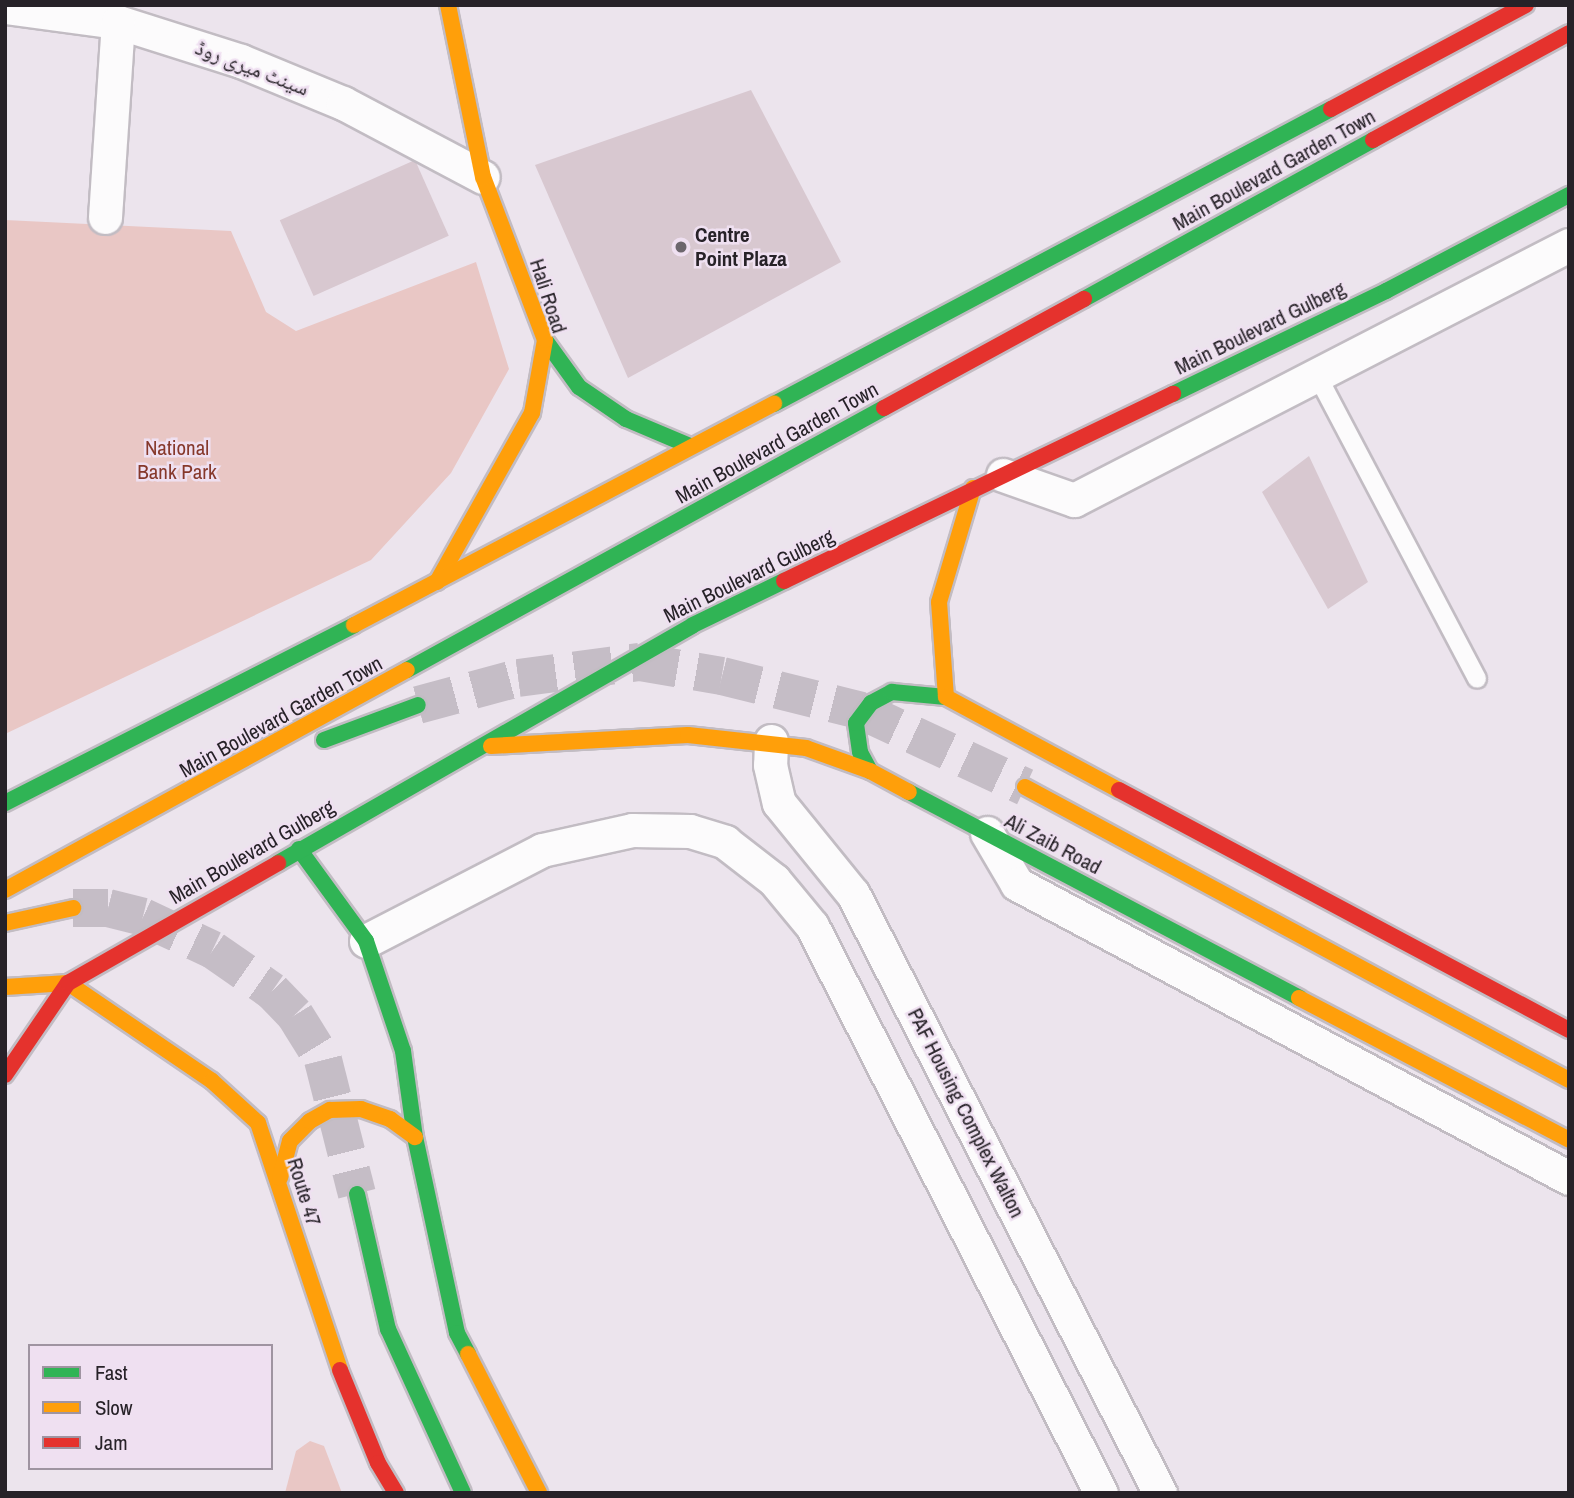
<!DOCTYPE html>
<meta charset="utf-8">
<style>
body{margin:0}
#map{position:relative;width:1574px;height:1498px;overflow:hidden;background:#ece4ed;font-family:"Archivo Narrow","Noto Naskh Arabic",sans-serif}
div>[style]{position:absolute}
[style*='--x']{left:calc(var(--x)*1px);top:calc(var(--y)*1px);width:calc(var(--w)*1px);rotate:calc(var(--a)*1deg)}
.green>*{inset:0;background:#e9c7c5}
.building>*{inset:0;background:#d8c8d0;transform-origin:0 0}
.secondary-tunnel>*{height:38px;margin-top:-19px;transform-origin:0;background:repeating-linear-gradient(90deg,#c5bdc6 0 38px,transparent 0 57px)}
.roads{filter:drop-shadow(2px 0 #c2bcc3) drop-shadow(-2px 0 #c2bcc3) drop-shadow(0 2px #c2bcc3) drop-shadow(0 -2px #c2bcc3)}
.lane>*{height:18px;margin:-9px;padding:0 9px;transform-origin:9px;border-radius:9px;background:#fcfbfc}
.street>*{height:33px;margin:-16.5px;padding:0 16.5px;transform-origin:16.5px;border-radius:16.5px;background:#fcfbfc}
.fast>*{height:16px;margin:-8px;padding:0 8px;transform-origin:8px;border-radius:8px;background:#30b455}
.slow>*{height:16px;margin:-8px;padding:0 8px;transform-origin:8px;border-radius:8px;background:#ff9f0a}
.jam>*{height:16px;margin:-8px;padding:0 8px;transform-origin:8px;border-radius:8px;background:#e5322d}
.dots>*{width:19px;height:19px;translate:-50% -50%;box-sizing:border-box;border:4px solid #efe0f1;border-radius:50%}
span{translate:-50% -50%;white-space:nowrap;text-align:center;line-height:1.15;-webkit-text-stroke:5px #efe0f1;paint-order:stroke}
.street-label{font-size:21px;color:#272228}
.poi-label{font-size:21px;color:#272228;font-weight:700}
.left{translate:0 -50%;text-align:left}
.park-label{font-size:21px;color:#86382b}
.frame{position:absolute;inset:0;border:7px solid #272228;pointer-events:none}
.legend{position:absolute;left:28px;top:1344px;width:245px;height:126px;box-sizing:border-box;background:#efe0f1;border:2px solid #9f94a1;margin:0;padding:9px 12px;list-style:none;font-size:21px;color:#272228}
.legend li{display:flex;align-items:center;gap:14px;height:35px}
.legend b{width:35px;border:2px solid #9f94a1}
</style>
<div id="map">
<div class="green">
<i style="clip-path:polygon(5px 220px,231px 231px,266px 312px,296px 331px,476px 262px,509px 369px,451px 473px,371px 560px,5px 734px)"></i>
<i style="clip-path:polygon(310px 1441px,324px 1446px,342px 1493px,285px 1493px,296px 1451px)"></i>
</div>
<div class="building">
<i style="clip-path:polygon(751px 90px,841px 262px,628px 378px,535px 165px)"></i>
<i style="left:415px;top:160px;width:83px;height:148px;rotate:66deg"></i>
<i style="clip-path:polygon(1309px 456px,1368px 582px,1328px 609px,1262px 492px)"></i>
</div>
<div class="secondary-tunnel">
<i style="--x:418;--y:705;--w:104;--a:-15.1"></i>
<i style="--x:518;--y:678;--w:123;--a:-7.5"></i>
<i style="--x:640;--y:662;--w:83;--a:9.7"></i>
<i style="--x:722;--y:676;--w:144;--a:14"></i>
<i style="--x:862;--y:711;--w:180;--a:25"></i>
<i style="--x:73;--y:908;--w:35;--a:0"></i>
<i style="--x:108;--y:908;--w:36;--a:14"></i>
<i style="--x:143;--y:917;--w:77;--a:25.2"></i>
<i style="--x:213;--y:950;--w:72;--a:34.8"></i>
<i style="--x:272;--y:991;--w:33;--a:46"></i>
<i style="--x:295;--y:1015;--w:53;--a:58.1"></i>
<i style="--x:323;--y:1060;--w:138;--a:75.8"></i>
</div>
<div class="roads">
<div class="lane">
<i style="--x:1318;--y:377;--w:341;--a:62.2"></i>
</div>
<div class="street">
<i style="--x:5;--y:7;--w:114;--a:7.6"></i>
<i style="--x:118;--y:22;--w:129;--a:17.6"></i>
<i style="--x:241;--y:61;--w:110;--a:22.4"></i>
<i style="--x:343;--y:103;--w:158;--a:27.9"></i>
<i style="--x:105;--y:217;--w:195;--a:-86.2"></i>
<i style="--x:1003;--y:475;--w:75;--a:19.4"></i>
<i style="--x:1074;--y:500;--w:557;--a:-27.26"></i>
<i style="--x:771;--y:741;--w:24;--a:92"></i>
<i style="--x:770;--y:765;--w:39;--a:77"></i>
<i style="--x:779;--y:803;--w:117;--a:50.9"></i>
<i style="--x:853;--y:894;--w:673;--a:62.86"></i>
<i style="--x:987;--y:833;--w:59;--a:59.5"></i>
<i style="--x:1017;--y:884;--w:625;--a:28.04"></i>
<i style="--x:366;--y:941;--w:198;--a:-27.3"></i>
<i style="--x:542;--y:850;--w:92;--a:-12.5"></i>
<i style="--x:632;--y:830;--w:58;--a:1"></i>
<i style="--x:690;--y:831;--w:37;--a:17"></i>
<i style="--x:725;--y:842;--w:62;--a:37.8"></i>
<i style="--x:774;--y:880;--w:60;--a:50.4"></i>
<i style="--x:812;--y:926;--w:636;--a:62.99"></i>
</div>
<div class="fast">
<i style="--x:1084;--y:299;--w:330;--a:-28.8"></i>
<i style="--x:545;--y:340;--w:58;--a:54.1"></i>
<i style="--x:579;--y:387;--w:57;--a:34.2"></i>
<i style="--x:626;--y:419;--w:69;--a:22.9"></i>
<i style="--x:1173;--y:394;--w:237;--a:-25.8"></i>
<i style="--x:1386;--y:291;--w:207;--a:-27.7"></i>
<i style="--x:774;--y:404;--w:630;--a:-27.91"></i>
<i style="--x:407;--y:670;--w:544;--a:-28.78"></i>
<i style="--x:324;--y:740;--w:100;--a:-20.4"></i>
<i style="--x:870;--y:771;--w:21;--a:-118"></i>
<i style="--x:860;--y:752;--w:29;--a:-98"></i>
<i style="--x:856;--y:723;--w:25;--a:-53"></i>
<i style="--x:871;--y:703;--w:24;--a:-28"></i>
<i style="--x:892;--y:692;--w:54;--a:5.3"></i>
<i style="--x:909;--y:792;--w:441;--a:27.8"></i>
<i style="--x:5;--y:803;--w:392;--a:-27"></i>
<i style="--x:299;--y:849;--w:114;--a:53.9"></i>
<i style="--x:366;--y:941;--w:116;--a:71.4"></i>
<i style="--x:403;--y:1051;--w:87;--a:82.1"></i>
<i style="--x:415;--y:1137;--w:200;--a:77.9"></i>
<i style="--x:457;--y:1333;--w:24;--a:62"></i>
<i style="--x:278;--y:863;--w:478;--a:-29.8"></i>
<i style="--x:693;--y:625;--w:101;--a:-25.8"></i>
<i style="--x:357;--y:1194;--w:139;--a:77.1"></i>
<i style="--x:388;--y:1329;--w:180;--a:65.4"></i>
</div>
<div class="slow">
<i style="--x:973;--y:488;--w:119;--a:106.6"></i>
<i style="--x:939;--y:602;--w:95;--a:85.8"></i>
<i style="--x:946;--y:697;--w:196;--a:28.3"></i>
<i style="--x:437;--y:582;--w:194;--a:-60.7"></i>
<i style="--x:532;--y:413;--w:74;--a:-79.9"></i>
<i style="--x:545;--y:340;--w:174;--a:-110.8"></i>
<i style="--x:483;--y:177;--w:176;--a:-101.5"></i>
<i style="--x:354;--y:625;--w:475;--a:-27.8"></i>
<i style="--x:491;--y:746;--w:197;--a:-3.2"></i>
<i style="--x:688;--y:735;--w:119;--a:6.3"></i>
<i style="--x:806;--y:748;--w:68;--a:19.8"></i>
<i style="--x:870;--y:771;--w:44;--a:28.3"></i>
<i style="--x:1025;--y:787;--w:618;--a:28.31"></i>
<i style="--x:5;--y:890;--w:458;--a:-28.7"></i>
<i style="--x:5;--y:923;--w:70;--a:-12.4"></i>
<i style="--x:5;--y:987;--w:63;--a:-3.6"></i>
<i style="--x:68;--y:983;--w:174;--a:34.2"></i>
<i style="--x:212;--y:1081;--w:62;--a:42.4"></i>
<i style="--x:258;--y:1123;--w:260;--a:71.6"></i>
<i style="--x:1299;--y:998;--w:305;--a:27.7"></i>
<i style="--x:280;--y:1178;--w:38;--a:-75"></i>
<i style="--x:290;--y:1141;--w:28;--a:-45"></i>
<i style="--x:310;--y:1121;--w:23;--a:-29"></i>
<i style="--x:330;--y:1110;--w:31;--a:-2"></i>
<i style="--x:361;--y:1109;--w:31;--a:19"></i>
<i style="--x:390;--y:1119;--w:31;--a:36"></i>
<i style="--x:468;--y:1354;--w:156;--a:62.9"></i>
</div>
<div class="jam">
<i style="--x:1331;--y:109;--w:221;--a:-28.1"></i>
<i style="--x:1373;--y:140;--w:223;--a:-28.6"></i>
<i style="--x:884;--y:408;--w:228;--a:-28.6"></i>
<i style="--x:784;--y:581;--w:432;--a:-25.7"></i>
<i style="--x:1119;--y:790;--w:510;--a:28.07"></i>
<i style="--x:5;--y:1075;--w:112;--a:-55.6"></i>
<i style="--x:68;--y:983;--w:242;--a:-29.7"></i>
<i style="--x:340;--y:1370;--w:100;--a:67.8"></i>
<i style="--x:378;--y:1463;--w:35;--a:59"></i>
</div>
</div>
<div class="dots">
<i style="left:681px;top:247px;background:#6c666d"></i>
</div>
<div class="street-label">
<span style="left:252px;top:68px;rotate:21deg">سینٹ میری روڈ</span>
<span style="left:1274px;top:170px;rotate:-29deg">Main Boulevard Garden Town</span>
<span style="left:548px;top:296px;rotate:72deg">Hali Road</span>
<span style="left:1260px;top:328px;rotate:-26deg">Main Boulevard Gulberg</span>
<span style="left:777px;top:443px;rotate:-29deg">Main Boulevard Garden Town</span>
<span style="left:749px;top:576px;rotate:-26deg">Main Boulevard Gulberg</span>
<span style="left:281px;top:717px;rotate:-29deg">Main Boulevard Garden Town</span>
<span style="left:1053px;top:844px;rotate:28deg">Ali Zaib Road</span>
<span style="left:252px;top:852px;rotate:-30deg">Main Boulevard Gulberg</span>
<span style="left:966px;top:1113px;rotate:63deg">PAF Housing Complex Walton</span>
<span style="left:304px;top:1192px;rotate:73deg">Route 47</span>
</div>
<div class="poi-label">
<span class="left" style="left:695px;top:247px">Centre<br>Point Plaza</span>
</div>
<div class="park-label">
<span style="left:177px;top:460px">National<br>Bank Park</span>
</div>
<div class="frame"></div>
<ul class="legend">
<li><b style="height:9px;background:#30b455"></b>Fast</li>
<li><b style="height:9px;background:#ff9f0a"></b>Slow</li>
<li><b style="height:9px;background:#e5322d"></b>Jam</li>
</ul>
</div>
